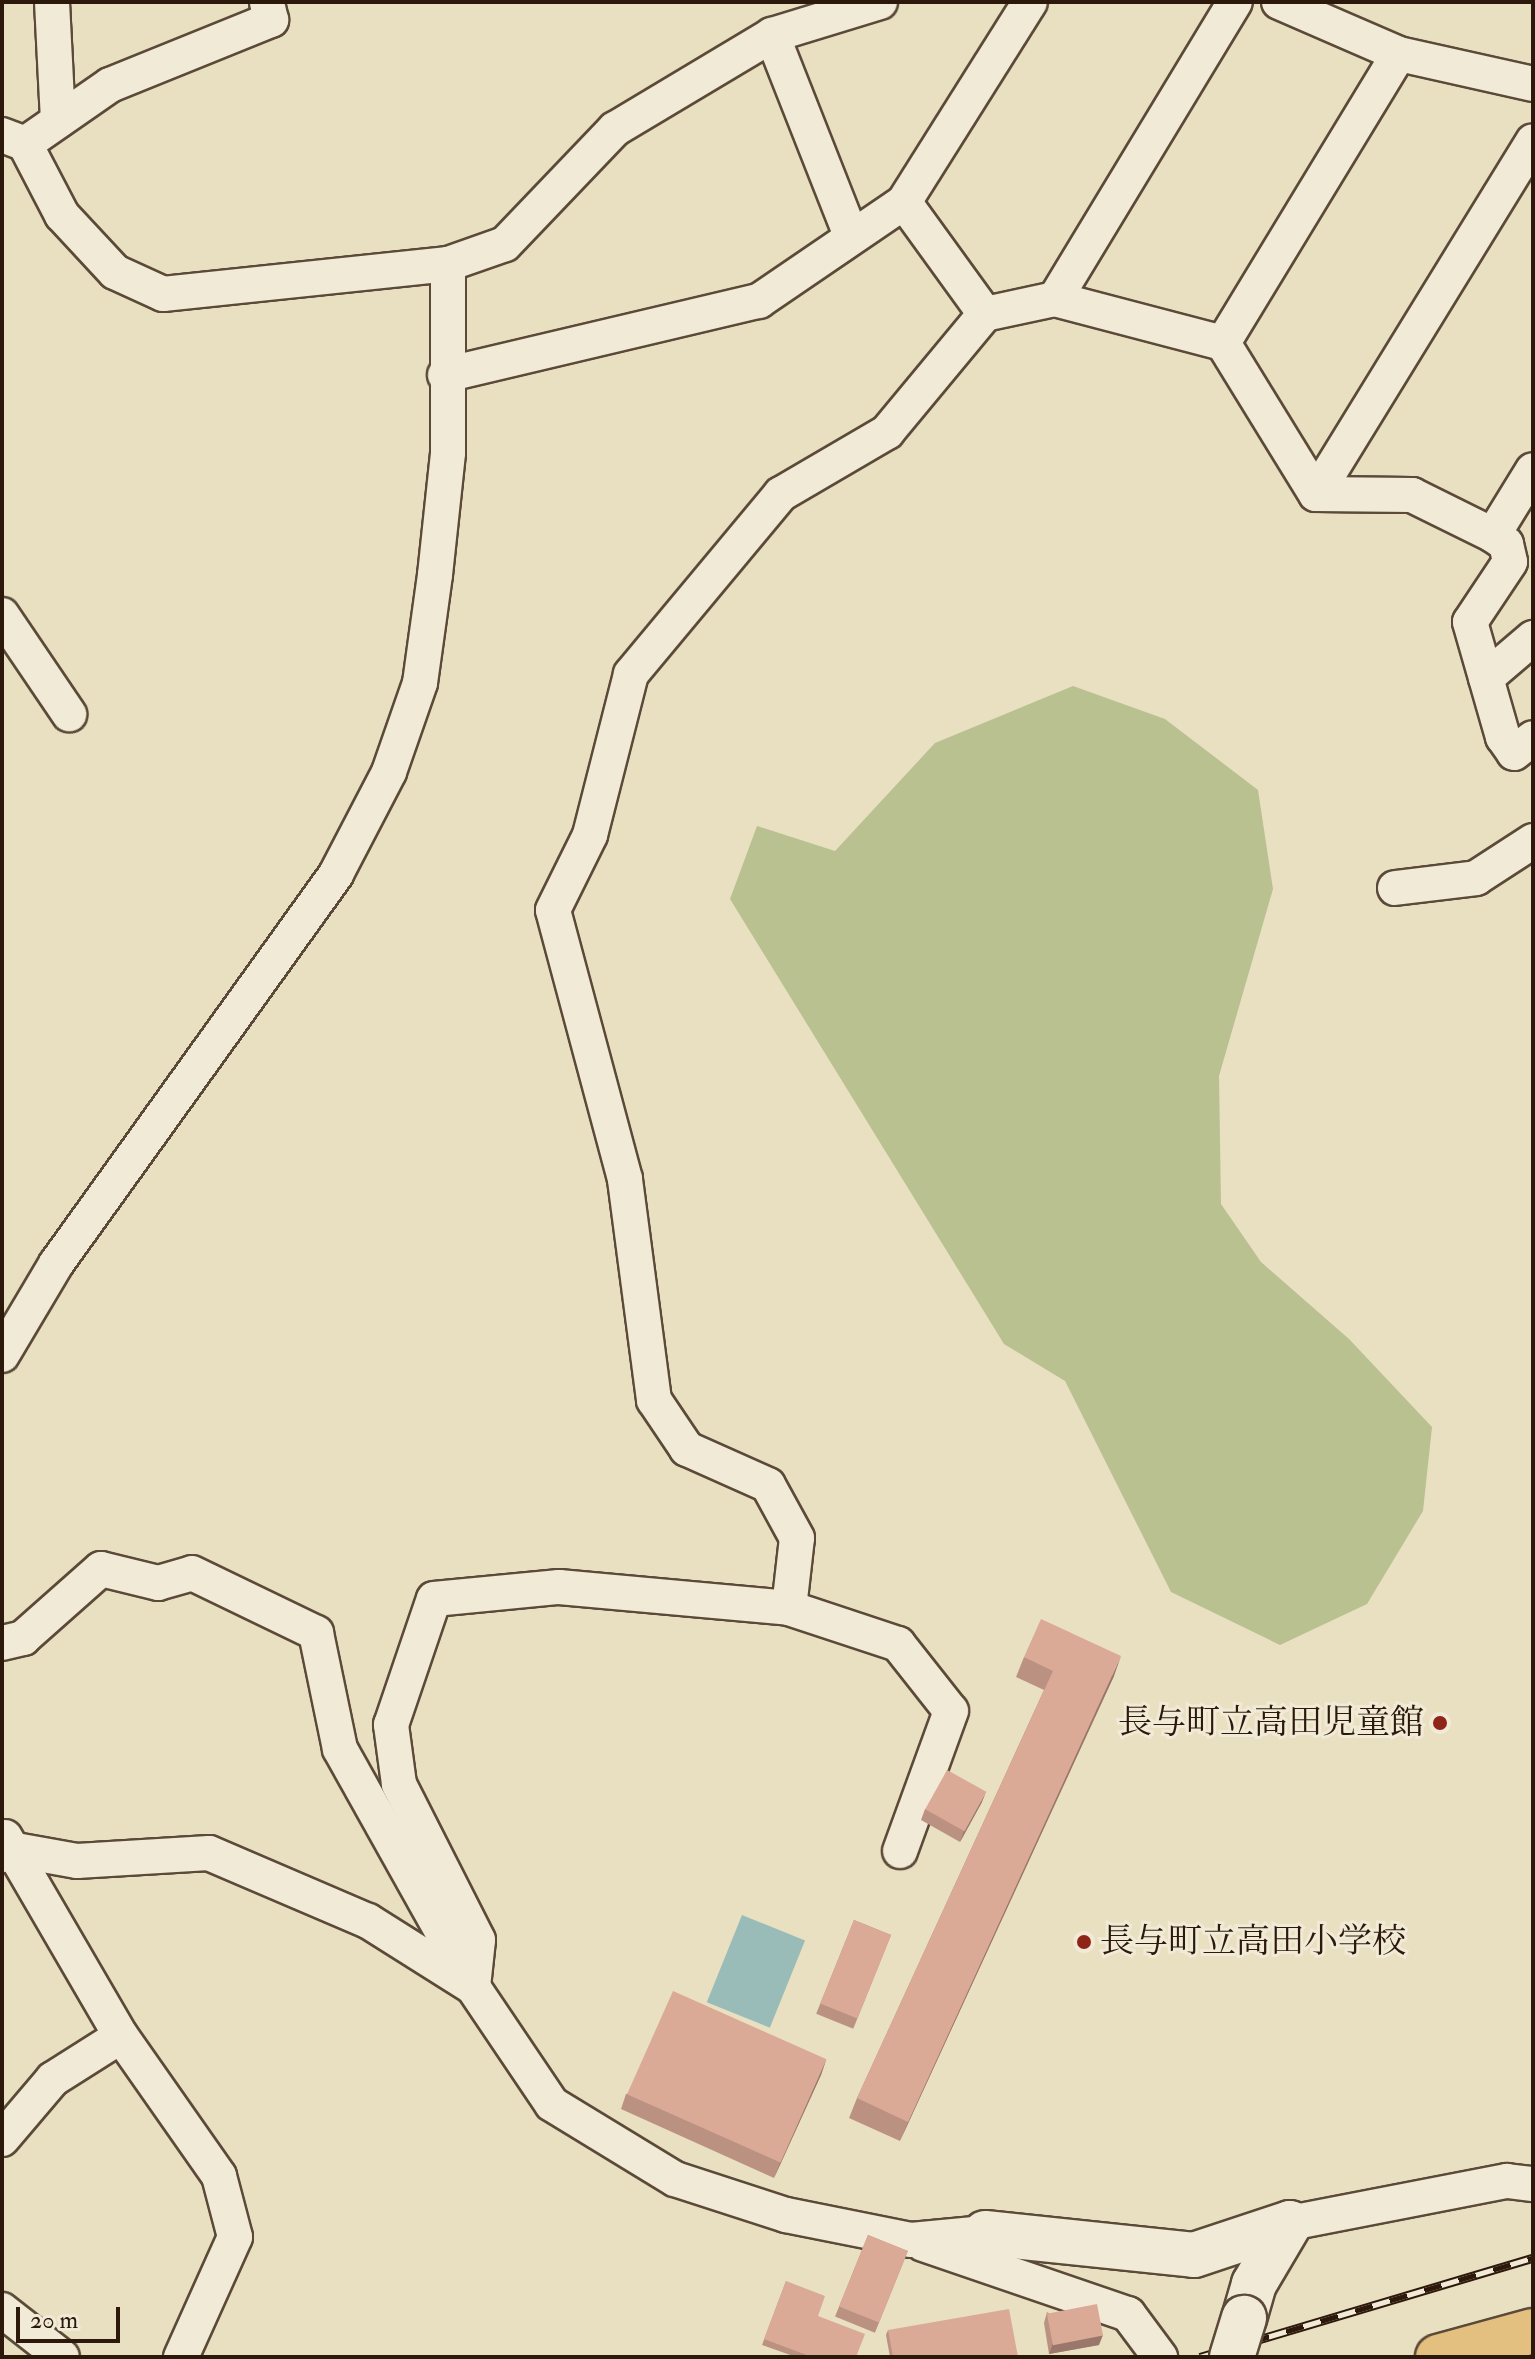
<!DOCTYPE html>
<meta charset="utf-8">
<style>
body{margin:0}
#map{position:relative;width:1535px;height:2359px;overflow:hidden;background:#e9dfc1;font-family:"IM FELL Double Pica","Noto Serif JP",serif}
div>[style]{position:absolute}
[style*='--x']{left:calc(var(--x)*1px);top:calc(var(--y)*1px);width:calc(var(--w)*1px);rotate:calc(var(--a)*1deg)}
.green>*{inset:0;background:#b9c191}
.water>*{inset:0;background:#99bcb8;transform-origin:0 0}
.roads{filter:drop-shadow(2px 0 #5b4a38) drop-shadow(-2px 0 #5b4a38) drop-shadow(0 2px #5b4a38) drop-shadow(0 -2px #5b4a38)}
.minor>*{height:34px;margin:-17px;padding:0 17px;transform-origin:17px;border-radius:17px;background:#f1ead7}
.tertiary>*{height:44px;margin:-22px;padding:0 22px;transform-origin:22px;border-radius:22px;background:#f1ead7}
.primary>*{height:44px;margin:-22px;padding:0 22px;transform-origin:22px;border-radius:22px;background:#e4c080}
.rail>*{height:9px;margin-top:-4.5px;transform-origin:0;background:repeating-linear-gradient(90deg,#f1ead7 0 18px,#2c190b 0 36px);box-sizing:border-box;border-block:2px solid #2c190b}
.bridges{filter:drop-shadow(2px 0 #5b4a38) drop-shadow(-2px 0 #5b4a38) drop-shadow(0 2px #5b4a38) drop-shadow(0 -2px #5b4a38)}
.tertiary-bridge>*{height:44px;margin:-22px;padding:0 22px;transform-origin:22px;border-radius:22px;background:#f1ead7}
.wall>*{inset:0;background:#bb9282;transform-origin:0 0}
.shaded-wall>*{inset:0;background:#99776a}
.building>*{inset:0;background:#daaa97;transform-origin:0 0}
.dots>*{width:22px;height:22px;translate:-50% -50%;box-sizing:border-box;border:4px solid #f1ead7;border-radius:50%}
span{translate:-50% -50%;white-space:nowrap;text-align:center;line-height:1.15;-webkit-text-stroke:6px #f1ead7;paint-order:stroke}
.poi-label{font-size:34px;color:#2c190b}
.right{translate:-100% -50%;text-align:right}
.left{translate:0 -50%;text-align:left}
.frame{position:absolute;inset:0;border:4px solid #2c190b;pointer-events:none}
.scale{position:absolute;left:16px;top:2307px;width:104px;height:36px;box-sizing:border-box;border:4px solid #2c190b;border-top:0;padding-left:10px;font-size:24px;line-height:28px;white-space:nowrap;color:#2c190b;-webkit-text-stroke:6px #f1ead7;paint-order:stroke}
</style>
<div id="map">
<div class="green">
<i style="clip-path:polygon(1073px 686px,1165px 719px,1258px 790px,1273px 889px,1219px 1076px,1221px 1204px,1261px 1262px,1349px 1339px,1432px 1427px,1423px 1511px,1367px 1604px,1280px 1645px,1171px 1592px,1065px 1381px,1004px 1344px,730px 899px,757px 826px,835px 851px,935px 743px)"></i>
</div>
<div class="water">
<i style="left:742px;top:1915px;width:68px;height:94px;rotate:22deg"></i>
</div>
<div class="roads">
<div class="minor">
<i style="--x:52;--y:2;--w:119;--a:87.1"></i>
<i style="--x:1279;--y:2;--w:131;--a:23.4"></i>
<i style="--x:1399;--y:54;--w:137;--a:12.6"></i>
<i style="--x:772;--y:35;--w:216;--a:68.5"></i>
<i style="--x:2;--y:135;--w:25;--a:21"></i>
<i style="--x:25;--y:144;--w:80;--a:62.5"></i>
<i style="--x:62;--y:215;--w:78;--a:47.1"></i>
<i style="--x:115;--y:272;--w:53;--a:24.6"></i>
<i style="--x:163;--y:294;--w:287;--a:-6"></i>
<i style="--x:448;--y:264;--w:60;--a:-19.3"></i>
<i style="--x:505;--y:244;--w:159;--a:-46.3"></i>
<i style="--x:615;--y:129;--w:183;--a:-30.9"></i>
<i style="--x:772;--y:35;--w:113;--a:-17"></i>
<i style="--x:25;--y:144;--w:103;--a:-34.8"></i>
<i style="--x:110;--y:85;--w:174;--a:-22"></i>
<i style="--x:271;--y:20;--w:18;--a:-103"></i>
<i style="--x:904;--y:202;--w:138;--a:54.1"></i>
<i style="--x:985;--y:314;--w:72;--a:-12.1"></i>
<i style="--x:1055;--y:299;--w:174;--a:14.7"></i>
<i style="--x:1223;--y:343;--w:177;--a:58.4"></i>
<i style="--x:1316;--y:494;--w:96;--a:0.6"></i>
<i style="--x:1412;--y:495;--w:90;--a:26.3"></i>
<i style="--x:1493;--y:535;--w:76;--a:-58.4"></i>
<i style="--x:1055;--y:299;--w:347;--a:-58.8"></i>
<i style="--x:1223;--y:343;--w:338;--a:-58.7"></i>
<i style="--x:445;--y:375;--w:323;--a:-13.3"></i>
<i style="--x:759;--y:301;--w:176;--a:-34.3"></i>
<i style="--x:904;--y:202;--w:236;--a:-57.8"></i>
<i style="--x:1316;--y:494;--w:414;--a:-58.4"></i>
<i style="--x:1493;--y:535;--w:16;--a:35"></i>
<i style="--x:1506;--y:544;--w:18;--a:77"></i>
<i style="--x:1510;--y:562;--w:72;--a:123.7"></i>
<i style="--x:1470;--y:622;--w:120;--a:74"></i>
<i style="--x:1503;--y:737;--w:19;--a:55"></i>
<i style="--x:1514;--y:753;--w:24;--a:-38"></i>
<i style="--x:2;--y:615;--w:120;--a:55.9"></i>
<i style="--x:1486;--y:678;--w:62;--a:-40.4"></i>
<i style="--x:1395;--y:888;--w:82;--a:-7"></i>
<i style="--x:1476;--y:878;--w:68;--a:-33"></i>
<i style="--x:2;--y:1355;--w:106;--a:-59.3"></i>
<i style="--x:56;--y:1264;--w:480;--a:-54.3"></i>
<i style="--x:336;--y:874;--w:115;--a:-62.5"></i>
<i style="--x:389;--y:772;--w:94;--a:-70.8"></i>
<i style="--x:420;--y:683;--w:109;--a:-82.1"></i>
<i style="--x:435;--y:575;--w:123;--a:-83.9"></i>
<i style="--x:448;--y:453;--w:189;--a:-90"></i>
<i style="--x:789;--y:1608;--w:70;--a:-83.5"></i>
<i style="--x:797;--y:1538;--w:60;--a:-118.7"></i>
<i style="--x:768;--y:1485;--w:89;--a:-156"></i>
<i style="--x:687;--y:1449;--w:59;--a:-124"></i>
<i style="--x:654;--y:1400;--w:223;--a:-97.5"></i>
<i style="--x:625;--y:1179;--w:278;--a:-105"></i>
<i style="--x:553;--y:910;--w:84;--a:-63.7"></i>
<i style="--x:590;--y:835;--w:166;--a:-75.7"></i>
<i style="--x:631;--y:674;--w:234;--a:-50.2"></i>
<i style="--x:781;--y:494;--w:123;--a:-30.3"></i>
<i style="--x:887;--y:432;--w:153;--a:-50.3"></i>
<i style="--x:2;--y:1643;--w:22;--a:-13"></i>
<i style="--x:23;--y:1638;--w:104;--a:-41.5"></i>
<i style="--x:101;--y:1569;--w:59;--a:13.8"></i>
<i style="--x:158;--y:1583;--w:35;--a:-16"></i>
<i style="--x:192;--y:1573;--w:138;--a:25.8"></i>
<i style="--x:316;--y:1633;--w:118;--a:78.3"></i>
<i style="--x:340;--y:1749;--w:268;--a:60.8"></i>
<i style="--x:5;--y:1837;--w:230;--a:59.8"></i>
<i style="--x:121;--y:2036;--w:171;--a:55"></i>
<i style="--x:219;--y:2176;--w:63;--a:75.3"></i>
<i style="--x:235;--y:2237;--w:132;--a:114.2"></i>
<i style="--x:2;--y:1855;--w:10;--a:-37"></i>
<i style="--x:10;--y:1849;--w:68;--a:10.2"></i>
<i style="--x:77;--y:1861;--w:132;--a:-3.5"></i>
<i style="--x:209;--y:1853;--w:173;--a:23.2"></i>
<i style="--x:368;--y:1921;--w:124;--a:32.2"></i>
<i style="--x:473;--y:1987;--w:141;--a:56"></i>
<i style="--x:552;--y:2104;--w:144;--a:31.4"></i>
<i style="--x:675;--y:2179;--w:117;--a:18"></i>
<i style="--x:786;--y:2215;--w:127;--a:11.3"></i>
<i style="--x:911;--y:2240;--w:74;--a:-5.4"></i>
<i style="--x:473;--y:1987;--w:47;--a:-83.9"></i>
<i style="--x:478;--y:1940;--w:175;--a:-116.9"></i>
<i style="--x:399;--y:1784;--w:60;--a:-97.7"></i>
<i style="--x:391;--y:1725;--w:133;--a:-71.2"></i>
<i style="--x:434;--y:1599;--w:126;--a:-5.5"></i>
<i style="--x:559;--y:1587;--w:231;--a:5.2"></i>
<i style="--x:789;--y:1608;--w:115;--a:18.3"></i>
<i style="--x:898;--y:1644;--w:85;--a:51.7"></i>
<i style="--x:951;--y:1711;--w:149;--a:110"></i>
<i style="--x:2;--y:2139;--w:79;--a:-49.6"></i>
<i style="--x:53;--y:2079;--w:80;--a:-32.3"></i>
<i style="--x:1290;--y:2223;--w:221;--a:-11"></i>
<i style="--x:1507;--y:2181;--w:26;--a:7"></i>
<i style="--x:923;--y:2244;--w:217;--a:18.9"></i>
<i style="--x:1128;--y:2314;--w:54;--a:53.3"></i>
<i style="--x:2;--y:2310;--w:76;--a:38.1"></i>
</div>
<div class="tertiary">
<i style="--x:985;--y:2233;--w:210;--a:6"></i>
<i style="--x:1194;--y:2255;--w:101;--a:-18.4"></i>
<i style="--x:1290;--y:2223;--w:71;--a:120.5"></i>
<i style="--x:1254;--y:2284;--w:35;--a:106"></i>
</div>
<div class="primary">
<i style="--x:1438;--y:2357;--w:98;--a:-15.3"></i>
</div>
</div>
<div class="rail">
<i style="--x:1200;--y:2357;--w:347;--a:-16.6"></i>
</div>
<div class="bridges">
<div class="tertiary-bridge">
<i style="--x:1232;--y:2357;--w:41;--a:-72.9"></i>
</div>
</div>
<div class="wall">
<i style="clip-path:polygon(1024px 1657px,1114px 1676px,900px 2141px,849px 2118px,857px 2098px,1044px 1690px,1016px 1677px)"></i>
<i style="clip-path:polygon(982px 1802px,960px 1842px,921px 1820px,925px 1809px)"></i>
<i style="left:854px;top:1920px;width:40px;height:101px;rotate:22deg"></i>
<i style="clip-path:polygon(826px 2060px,821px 2075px,774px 2178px,621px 2109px,626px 2094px)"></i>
<i style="left:868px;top:2235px;width:43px;height:88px;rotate:22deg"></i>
<i style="clip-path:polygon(786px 2281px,856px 2357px,796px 2357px,762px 2345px)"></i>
<i style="clip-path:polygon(1047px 2312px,1099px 2345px,1049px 2354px,1044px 2323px)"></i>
<i style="clip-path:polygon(888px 2330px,1018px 2357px,890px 2357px,886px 2335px)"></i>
</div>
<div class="shaded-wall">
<i style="clip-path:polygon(1121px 1656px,1114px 1676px,900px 2141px,908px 2122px)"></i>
<i style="clip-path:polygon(986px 1792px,982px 1802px,960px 1842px,964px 1831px)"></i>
<i style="clip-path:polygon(826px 2060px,821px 2075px,774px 2178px,780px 2163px)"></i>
<i style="clip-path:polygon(1103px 2335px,1099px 2345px,1049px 2354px,1053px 2343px)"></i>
</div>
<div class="building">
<i style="clip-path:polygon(1041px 1619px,1121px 1656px,908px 2122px,857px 2098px,1053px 1671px,1024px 1657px)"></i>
<i style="left:947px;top:1770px;width:45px;height:45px;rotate:29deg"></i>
<i style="left:854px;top:1920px;width:40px;height:90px;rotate:22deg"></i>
<i style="left:673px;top:1991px;width:168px;height:113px;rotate:24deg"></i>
<i style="left:868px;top:2235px;width:43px;height:77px;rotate:22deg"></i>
<i style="clip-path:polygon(786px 2281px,825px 2296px,818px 2316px,865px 2334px,856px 2357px,812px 2357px,764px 2339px)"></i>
<i style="left:1097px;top:2304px;width:32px;height:51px;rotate:79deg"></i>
<i style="clip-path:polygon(1009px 2309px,1018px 2357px,893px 2357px,888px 2330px)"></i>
</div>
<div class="dots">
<i style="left:1440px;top:1723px;background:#8f2418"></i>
<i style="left:1084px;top:1942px;background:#8f2418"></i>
</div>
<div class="poi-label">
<span class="right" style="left:1424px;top:1723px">長与町立高田児童館</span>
<span class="left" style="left:1100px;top:1942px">長与町立高田小学校</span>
</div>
<div class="frame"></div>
<div class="scale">20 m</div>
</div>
